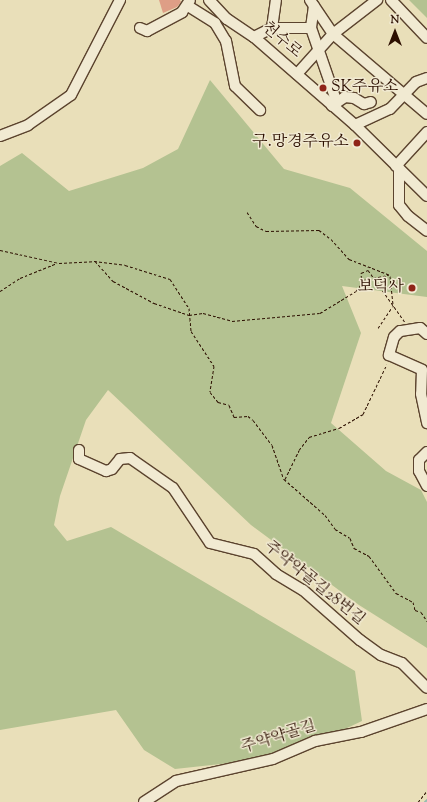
<!DOCTYPE html>
<meta charset="utf-8">
<style>
body{margin:0}
#map{position:relative;width:427px;height:802px;overflow:hidden;background:#e9dfb9;font-family:"Sorts Mill Goudy","Noto Serif KR",serif}
div>[style]{position:absolute}
[style*='--x']{left:calc(var(--x)*1px);top:calc(var(--y)*1px);width:calc(var(--w)*1px);rotate:calc(var(--a)*1deg)}
.green>*{inset:0;background:#b4c291}
.stream>*{height:2px;margin:-1px;padding:0 1px;transform-origin:1px;border-radius:1px;background:#97bcb1}
.building>*{inset:0;background:#de9e86}
.path>*{height:1px;margin-top:-0.5px;transform-origin:0;background:repeating-linear-gradient(90deg,#2c0f00 0 3px,transparent 0 5px)}
.roads{filter:drop-shadow(1px 0 #5b432e) drop-shadow(-1px 0 #5b432e) drop-shadow(0 1px #5b432e) drop-shadow(0 -1px #5b432e)}
.minor>*{height:10px;margin:-5px;padding:0 5px;transform-origin:5px;border-radius:5px;background:#f1ead2}
.dots>*{width:11px;height:11px;translate:-50% -50%;box-sizing:border-box;border:2px solid #f1ead2;border-radius:50%}
span{translate:-50% -50%;white-space:nowrap;text-align:center;line-height:1.15;-webkit-text-stroke:3px #f1ead2;paint-order:stroke}
.street-label{font-size:16px;color:#2c0f00}
.poi-label{font-size:16px;color:#2c0f00}
.left{translate:0 -50%;text-align:left}
.right{translate:-100% -50%;text-align:right}
.north{position:absolute;left:375px;top:12px;width:40px;height:40px;-webkit-text-stroke:3px #f1ead2;paint-order:stroke;rotate:0deg;font-size:11px;font-weight:700;line-height:16px;text-align:center;color:#2c0f00}
.north::after{content:'';display:block;margin:auto;width:14px;height:18px;background:#2c0f00;clip-path:polygon(50% 0,100% 100%,50% 72%,0 100%)}
</style>
<div id="map">
<div class="green">
<i style="clip-path:polygon(409px 0,427px 0,427px 18px)"></i>
<i style="clip-path:polygon(210px 80px,284px 169px,350px 188px,427px 251px,427px 297px,342px 286px,361px 333px,331px 423px,386px 471px,421px 490px,427px 502px,427px 648px,359px 605px,251px 525px,108px 390px,86px 420px,60px 496px,54px 525px,67px 541px,111px 527px,355px 671px,362px 721px,285px 757px,175px 769px,144px 750px,116px 710px,0 730px,0 166px,22px 153px,69px 191px,143px 168px,178px 149px)"></i>
</div>
<div class="stream">
<i style="--x:425;--y:802;--w:3;--a:-45"></i>
</div>
<div class="building">
<i style="clip-path:polygon(159px 0,180px 0,181px 2px,177px 7px,163px 13px)"></i>
</div>
<div class="path">
<i style="--x:247;--y:212;--w:17;--a:57"></i>
<i style="--x:256;--y:226;--w:11;--a:27"></i>
<i style="--x:266;--y:231;--w:53;--a:-1.1"></i>
<i style="--x:319;--y:230;--w:15;--a:37"></i>
<i style="--x:331;--y:239;--w:27;--a:48"></i>
<i style="--x:349;--y:259;--w:44;--a:21.3"></i>
<i style="--x:0;--y:250;--w:60;--a:12.4"></i>
<i style="--x:59;--y:263;--w:35;--a:-3"></i>
<i style="--x:94;--y:261;--w:31;--a:7"></i>
<i style="--x:125;--y:265;--w:47;--a:17.3"></i>
<i style="--x:170;--y:279;--w:35;--a:57"></i>
<i style="--x:189;--y:308;--w:23;--a:85"></i>
<i style="--x:191;--y:331;--w:42;--a:56.7"></i>
<i style="--x:214;--y:366;--w:26;--a:99"></i>
<i style="--x:210;--y:392;--w:13;--a:51"></i>
<i style="--x:218;--y:402;--w:11;--a:15"></i>
<i style="--x:229;--y:405;--w:13;--a:67"></i>
<i style="--x:234;--y:417;--w:14;--a:-4"></i>
<i style="--x:248;--y:416;--w:6;--a:39"></i>
<i style="--x:253;--y:420;--w:31;--a:53"></i>
<i style="--x:272;--y:445;--w:36;--a:71"></i>
<i style="--x:284;--y:479;--w:55;--a:41.3"></i>
<i style="--x:325;--y:515;--w:17;--a:54"></i>
<i style="--x:335;--y:529;--w:17;--a:31"></i>
<i style="--x:350;--y:538;--w:11;--a:68"></i>
<i style="--x:354;--y:548;--w:17;--a:28"></i>
<i style="--x:369;--y:556;--w:46;--a:53.9"></i>
<i style="--x:396;--y:593;--w:19;--a:28"></i>
<i style="--x:413;--y:602;--w:8;--a:76"></i>
<i style="--x:415;--y:610;--w:6;--a:18"></i>
<i style="--x:421;--y:612;--w:11;--a:56"></i>
<i style="--x:95;--y:261;--w:27;--a:48"></i>
<i style="--x:113;--y:281;--w:47;--a:28.2"></i>
<i style="--x:154;--y:303;--w:37;--a:19"></i>
<i style="--x:189;--y:315;--w:14;--a:-8"></i>
<i style="--x:203;--y:313;--w:30;--a:15"></i>
<i style="--x:232;--y:321;--w:88;--a:-5.2"></i>
<i style="--x:320;--y:313;--w:42;--a:-31.4"></i>
<i style="--x:356;--y:291;--w:10;--a:-53"></i>
<i style="--x:362;--y:283;--w:10;--a:-96"></i>
<i style="--x:361;--y:273;--w:8;--a:-23"></i>
<i style="--x:368;--y:270;--w:64;--a:54.6"></i>
<i style="--x:390;--y:276;--w:31;--a:84"></i>
<i style="--x:363;--y:280;--w:26;--a:-11"></i>
<i style="--x:0;--y:291;--w:24;--a:-33"></i>
<i style="--x:20;--y:278;--w:40;--a:-22"></i>
<i style="--x:378;--y:328;--w:25;--a:-56"></i>
<i style="--x:285;--y:479;--w:32;--a:-64"></i>
<i style="--x:299;--y:450;--w:16;--a:-52"></i>
<i style="--x:309;--y:437;--w:31;--a:-17"></i>
<i style="--x:339;--y:428;--w:28;--a:-30"></i>
<i style="--x:363;--y:414;--w:55;--a:-64.4"></i>
<i style="--x:418;--y:802;--w:14;--a:-51"></i>
</div>
<div class="roads">
<div class="minor">
<i style="--x:209;--y:0;--w:26;--a:47"></i>
<i style="--x:227;--y:19;--w:32;--a:34"></i>
<i style="--x:254;--y:37;--w:134;--a:41.1"></i>
<i style="--x:355;--y:125;--w:101;--a:44.6"></i>
<i style="--x:310;--y:0;--w:41;--a:55.9"></i>
<i style="--x:333;--y:34;--w:123;--a:40.4"></i>
<i style="--x:391;--y:0;--w:52;--a:46.5"></i>
<i style="--x:188;--y:6;--w:32;--a:32"></i>
<i style="--x:215;--y:23;--w:21;--a:59"></i>
<i style="--x:226;--y:41;--w:46;--a:78.7"></i>
<i style="--x:235;--y:86;--w:35;--a:44"></i>
<i style="--x:314;--y:6;--w:22;--a:98"></i>
<i style="--x:311;--y:28;--w:79;--a:70.9"></i>
<i style="--x:140;--y:28;--w:8;--a:23"></i>
<i style="--x:147;--y:31;--w:40;--a:-28"></i>
<i style="--x:182;--y:12;--w:14;--a:-56"></i>
<i style="--x:272;--y:28;--w:28;--a:-82"></i>
<i style="--x:254;--y:37;--w:20;--a:-27"></i>
<i style="--x:272;--y:28;--w:39;--a:0"></i>
<i style="--x:297;--y:74;--w:54;--a:-48"></i>
<i style="--x:333;--y:34;--w:56;--a:-37.7"></i>
<i style="--x:332;--y:106;--w:16;--a:-35"></i>
<i style="--x:345;--y:97;--w:9;--a:6"></i>
<i style="--x:354;--y:98;--w:12;--a:31"></i>
<i style="--x:364;--y:104;--w:7;--a:-16"></i>
<i style="--x:355;--y:125;--w:38;--a:-25"></i>
<i style="--x:390;--y:109;--w:37;--a:-46"></i>
<i style="--x:416;--y:82;--w:12;--a:-20"></i>
<i style="--x:0;--y:136;--w:30;--a:-21"></i>
<i style="--x:28;--y:125;--w:52;--a:-34.9"></i>
<i style="--x:71;--y:95;--w:107;--a:-62.7"></i>
<i style="--x:396;--y:166;--w:46;--a:-47.6"></i>
<i style="--x:399;--y:168;--w:37;--a:90"></i>
<i style="--x:399;--y:205;--w:14;--a:51"></i>
<i style="--x:408;--y:216;--w:24;--a:38"></i>
<i style="--x:427;--y:334;--w:9;--a:-139"></i>
<i style="--x:420;--y:328;--w:20;--a:171"></i>
<i style="--x:400;--y:331;--w:8;--a:135"></i>
<i style="--x:394;--y:337;--w:19;--a:106"></i>
<i style="--x:389;--y:355;--w:36;--a:24"></i>
<i style="--x:422;--y:370;--w:24;--a:92"></i>
<i style="--x:421;--y:394;--w:30;--a:78"></i>
<i style="--x:79;--y:450;--w:9;--a:90"></i>
<i style="--x:79;--y:459;--w:30;--a:24"></i>
<i style="--x:106;--y:471;--w:6;--a:-18"></i>
<i style="--x:112;--y:469;--w:13;--a:-51"></i>
<i style="--x:120;--y:459;--w:10;--a:-6"></i>
<i style="--x:130;--y:458;--w:52;--a:34.9"></i>
<i style="--x:173;--y:488;--w:66;--a:56.1"></i>
<i style="--x:210;--y:543;--w:45;--a:14"></i>
<i style="--x:254;--y:554;--w:30;--a:42"></i>
<i style="--x:276;--y:574;--w:31;--a:31"></i>
<i style="--x:303;--y:590;--w:76;--a:41.3"></i>
<i style="--x:360;--y:640;--w:26;--a:36"></i>
<i style="--x:381;--y:655;--w:22;--a:21"></i>
<i style="--x:402;--y:663;--w:35;--a:45"></i>
<i style="--x:427;--y:452;--w:11;--a:135"></i>
<i style="--x:419;--y:460;--w:11;--a:90"></i>
<i style="--x:419;--y:471;--w:17;--a:62"></i>
<i style="--x:144;--y:802;--w:38;--a:-33"></i>
<i style="--x:176;--y:781;--w:99;--a:-12.8"></i>
<i style="--x:273;--y:759;--w:46;--a:-23.2"></i>
<i style="--x:315;--y:741;--w:47;--a:-11.1"></i>
<i style="--x:361;--y:732;--w:70;--a:-19.2"></i>
</div>
</div>
<div class="dots">
<i style="left:323px;top:88px;background:#8f2418"></i>
<i style="left:357px;top:143px;background:#8f2418"></i>
<i style="left:412px;top:288px;background:#8f2418"></i>
</div>
<div class="street-label">
<span style="left:281px;top:41px;rotate:40deg">천수로</span>
<span style="left:314px;top:584px;rotate:39deg">주약약골길28번길</span>
<span style="left:279px;top:738px;rotate:-17deg">주약약골길</span>
</div>
<div class="poi-label">
<span class="left" style="left:331px;top:88px">SK주유소</span>
<span class="right" style="left:349px;top:143px">구.망경주유소</span>
<span class="right" style="left:404px;top:288px">보덕사</span>
</div>
<div class="north">N</div>
</div>
